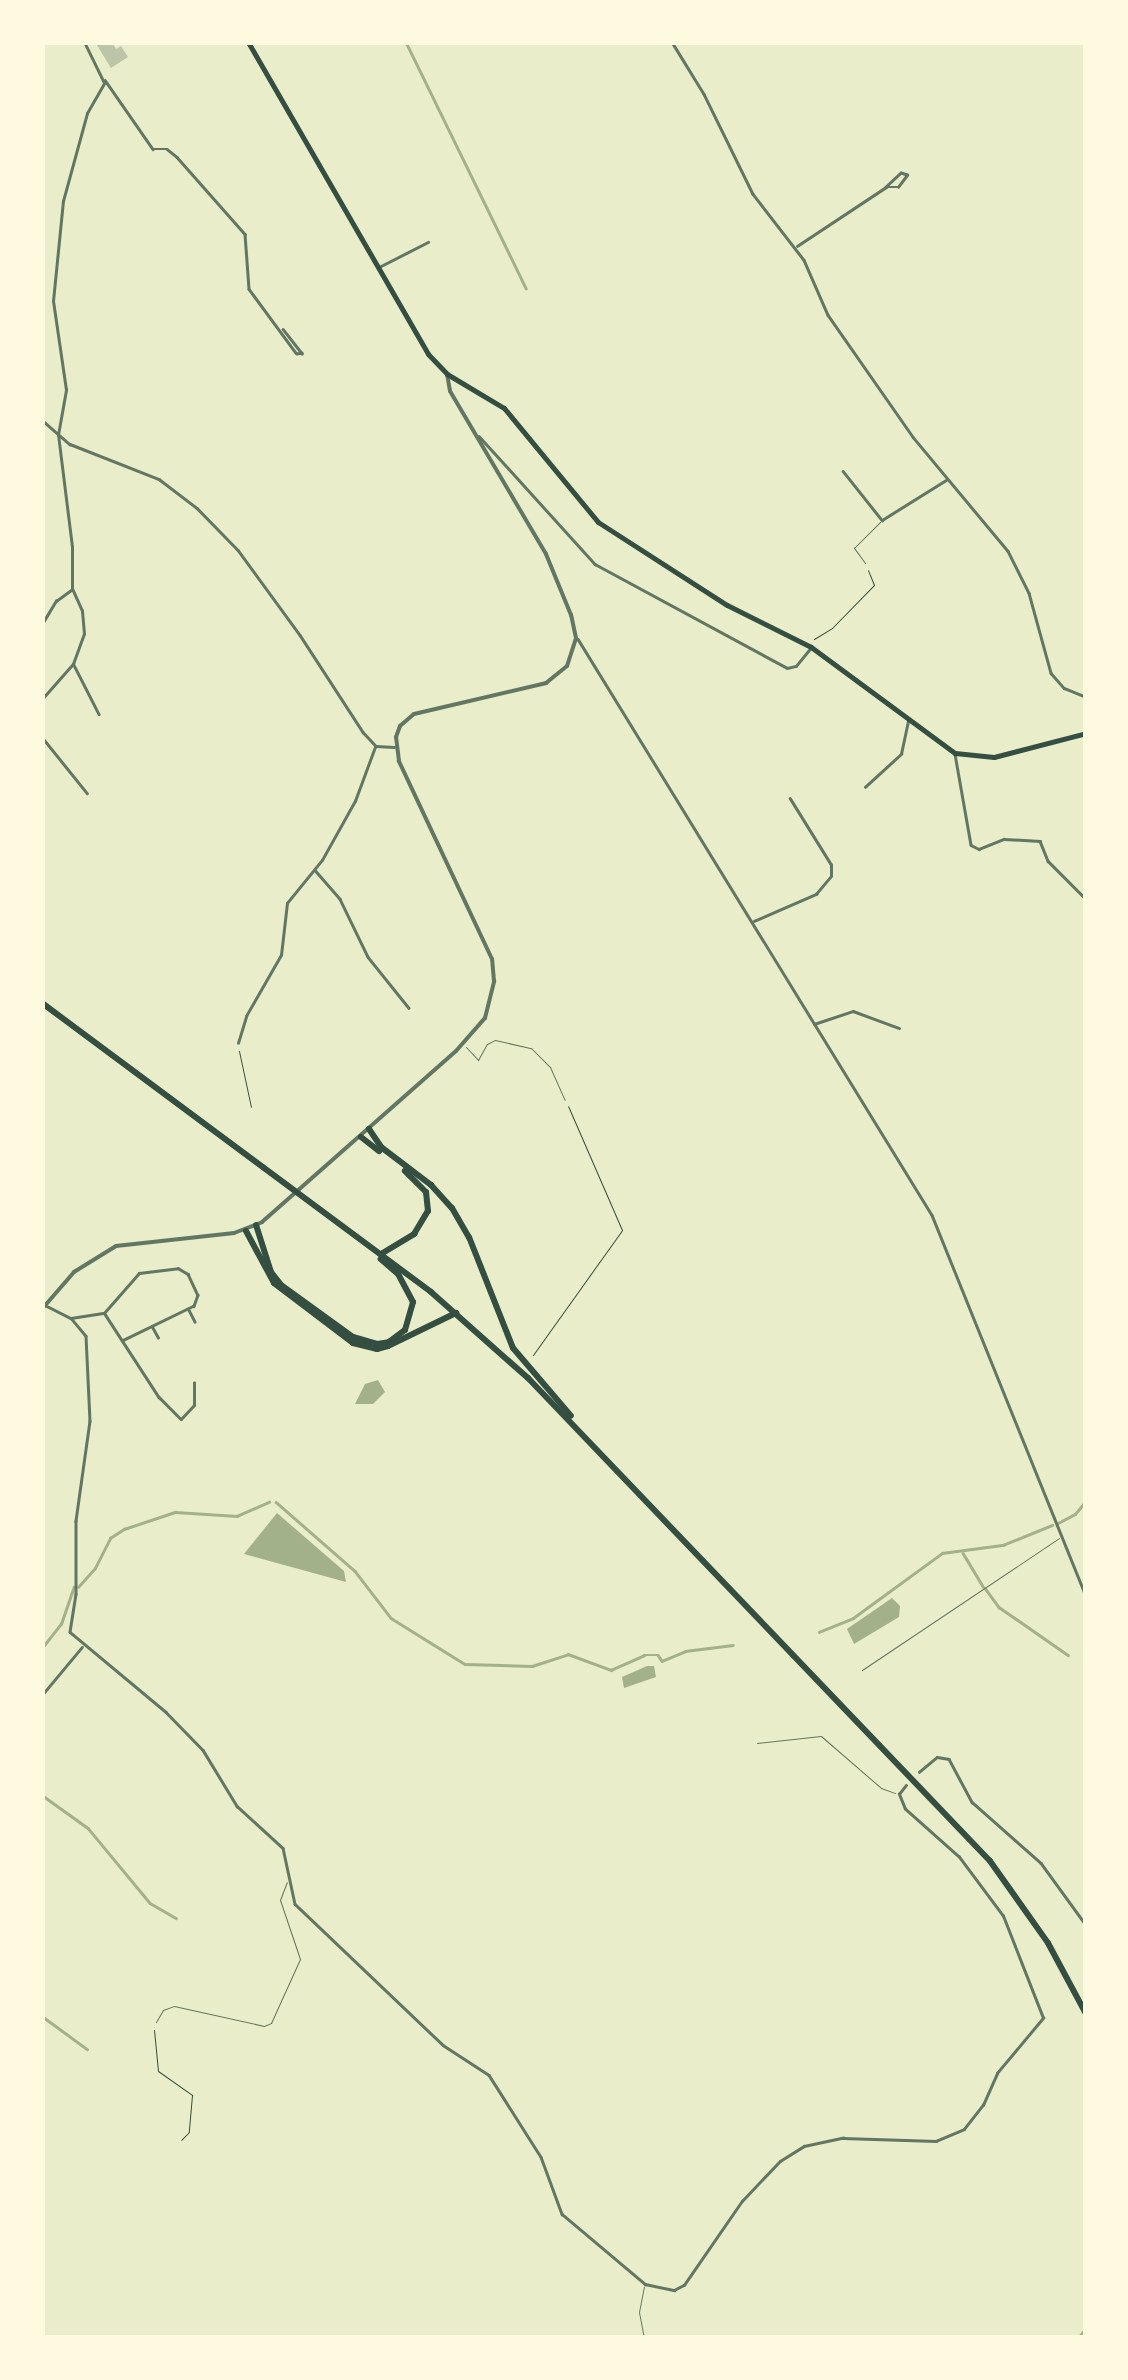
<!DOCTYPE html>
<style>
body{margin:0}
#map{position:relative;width:1128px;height:2380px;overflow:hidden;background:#e9edc9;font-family:Manrope,sans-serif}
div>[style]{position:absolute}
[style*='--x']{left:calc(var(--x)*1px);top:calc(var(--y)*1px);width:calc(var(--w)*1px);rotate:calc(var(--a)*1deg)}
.water>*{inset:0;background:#a3b18a}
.stream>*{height:2.5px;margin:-1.25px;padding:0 1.25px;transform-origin:1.25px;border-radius:1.25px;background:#a3b18a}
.building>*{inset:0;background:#bcc5a7}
.path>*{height:1px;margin:-0.5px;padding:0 0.5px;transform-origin:0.5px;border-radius:0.5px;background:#344e41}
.service>*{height:1px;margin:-0.5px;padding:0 0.5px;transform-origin:0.5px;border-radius:0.5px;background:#617663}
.minor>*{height:2.5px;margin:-1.25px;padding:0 1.25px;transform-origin:1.25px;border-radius:1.25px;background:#617663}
.tertiary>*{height:4px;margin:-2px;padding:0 2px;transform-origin:2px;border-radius:2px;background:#617663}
.secondary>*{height:5px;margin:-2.5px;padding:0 2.5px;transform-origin:2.5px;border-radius:2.5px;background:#344e41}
.trunk>*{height:6px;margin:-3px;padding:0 3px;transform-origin:3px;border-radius:3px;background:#344e41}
span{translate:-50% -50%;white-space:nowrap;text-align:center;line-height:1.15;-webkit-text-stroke:8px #fefae0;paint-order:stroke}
.frame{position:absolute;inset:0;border:45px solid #fefae0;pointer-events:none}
</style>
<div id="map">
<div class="water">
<i style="clip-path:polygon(378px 1380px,385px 1392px,373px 1404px,355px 1404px,365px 1384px)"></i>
<i style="clip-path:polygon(277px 1513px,344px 1571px,346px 1582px,244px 1554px)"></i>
<i style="clip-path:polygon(892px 1598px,900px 1606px,899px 1617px,854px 1644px,847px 1629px)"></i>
<i style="clip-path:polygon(647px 1666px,654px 1666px,656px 1677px,624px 1688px,622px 1677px)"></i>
</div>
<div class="stream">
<i style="--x:406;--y:42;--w:274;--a:64"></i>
<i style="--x:276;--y:1502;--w:105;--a:41.1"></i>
<i style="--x:355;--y:1571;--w:59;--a:52.5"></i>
<i style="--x:391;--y:1618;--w:87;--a:31.9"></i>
<i style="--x:465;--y:1664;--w:67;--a:1.7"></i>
<i style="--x:532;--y:1666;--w:38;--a:-18"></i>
<i style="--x:568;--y:1654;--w:46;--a:20.4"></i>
<i style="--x:611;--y:1670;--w:36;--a:-24"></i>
<i style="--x:644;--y:1655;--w:14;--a:0"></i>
<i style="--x:658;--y:1655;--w:7;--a:56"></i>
<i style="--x:662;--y:1661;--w:25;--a:-23"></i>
<i style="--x:685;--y:1651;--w:48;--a:-7.1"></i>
<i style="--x:1058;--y:1523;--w:19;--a:-28"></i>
<i style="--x:1075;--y:1514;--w:17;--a:-50"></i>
<i style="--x:963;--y:1553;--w:39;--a:59"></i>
<i style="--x:78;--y:1587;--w:25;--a:-48"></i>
<i style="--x:95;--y:1568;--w:34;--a:-63"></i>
<i style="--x:110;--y:1538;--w:17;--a:-33"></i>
<i style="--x:124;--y:1529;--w:54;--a:-18.4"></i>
<i style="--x:175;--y:1512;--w:62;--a:3.7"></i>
<i style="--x:237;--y:1516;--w:35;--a:-24"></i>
<i style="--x:985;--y:1588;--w:24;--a:54"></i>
<i style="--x:999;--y:1607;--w:84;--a:34.8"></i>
<i style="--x:819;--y:1632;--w:37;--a:-22"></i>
<i style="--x:853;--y:1618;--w:110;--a:-36.1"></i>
<i style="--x:942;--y:1553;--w:62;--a:-7.5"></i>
<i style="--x:1003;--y:1545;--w:53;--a:-22.2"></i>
<i style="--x:42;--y:1648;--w:31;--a:-52"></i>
<i style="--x:61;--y:1624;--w:39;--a:-71"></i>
<i style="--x:42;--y:1795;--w:57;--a:35.7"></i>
<i style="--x:88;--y:1828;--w:97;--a:50.4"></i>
<i style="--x:150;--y:1903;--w:30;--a:30"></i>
<i style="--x:42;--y:2016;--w:56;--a:36.3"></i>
<i style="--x:1078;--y:2338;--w:13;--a:-51"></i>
</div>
<div class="building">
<i style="clip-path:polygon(95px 42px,112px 42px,116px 49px,121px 46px,128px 57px,111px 68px)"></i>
</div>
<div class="path">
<i style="--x:814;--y:639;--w:21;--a:-31"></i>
<i style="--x:832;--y:628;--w:60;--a:-45.7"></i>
<i style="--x:874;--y:585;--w:16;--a:-112"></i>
<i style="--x:239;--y:1051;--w:57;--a:77.9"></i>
<i style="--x:533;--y:1355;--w:153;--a:-54.5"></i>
<i style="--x:622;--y:1230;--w:135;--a:-113.5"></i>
<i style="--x:154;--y:2030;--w:41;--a:84.4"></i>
<i style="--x:158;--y:2071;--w:42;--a:35.2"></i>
<i style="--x:192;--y:2095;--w:37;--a:95"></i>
<i style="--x:189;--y:2132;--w:11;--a:135"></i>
</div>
<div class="service">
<i style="--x:865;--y:563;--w:19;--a:-126"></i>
<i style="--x:854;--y:548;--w:37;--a:-45"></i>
<i style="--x:466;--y:1047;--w:18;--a:47"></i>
<i style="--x:478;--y:1060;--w:18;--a:-61"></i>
<i style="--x:487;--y:1044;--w:9;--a:-27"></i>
<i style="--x:495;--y:1040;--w:37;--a:13"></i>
<i style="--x:531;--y:1048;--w:27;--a:45"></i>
<i style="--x:550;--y:1067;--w:36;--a:66"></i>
<i style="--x:862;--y:1670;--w:237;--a:-33.8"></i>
<i style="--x:757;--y:1743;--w:64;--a:-6.2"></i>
<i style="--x:821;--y:1736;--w:79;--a:40.9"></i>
<i style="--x:881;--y:1788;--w:15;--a:20"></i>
<i style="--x:156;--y:2022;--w:14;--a:-60"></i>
<i style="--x:163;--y:2010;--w:12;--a:-20"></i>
<i style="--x:174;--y:2006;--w:92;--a:12.5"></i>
<i style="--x:264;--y:2026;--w:8;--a:-23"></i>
<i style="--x:271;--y:2023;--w:70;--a:-65.6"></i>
<i style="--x:300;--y:1959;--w:62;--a:-108.7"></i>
<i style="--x:280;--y:1900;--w:19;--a:-69"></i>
<i style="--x:644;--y:2338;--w:26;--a:-101"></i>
<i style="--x:639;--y:2312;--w:26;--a:-79"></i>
</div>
<div class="minor">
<i style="--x:672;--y:42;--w:61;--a:58.4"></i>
<i style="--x:704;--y:94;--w:111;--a:63.9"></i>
<i style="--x:753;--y:194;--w:83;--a:52.3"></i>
<i style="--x:804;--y:260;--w:60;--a:66.4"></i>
<i style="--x:828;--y:315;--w:149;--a:55.1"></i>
<i style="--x:913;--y:437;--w:148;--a:50.2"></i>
<i style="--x:1008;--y:551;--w:47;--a:63.4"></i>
<i style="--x:1029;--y:593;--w:83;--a:74.6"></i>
<i style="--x:1051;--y:673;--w:20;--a:49"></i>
<i style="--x:1064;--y:688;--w:24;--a:22"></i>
<i style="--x:105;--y:80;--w:84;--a:55.2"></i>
<i style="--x:153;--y:149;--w:14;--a:0"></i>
<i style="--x:167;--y:149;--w:13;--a:39"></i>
<i style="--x:177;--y:157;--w:103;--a:48.6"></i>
<i style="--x:245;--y:234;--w:55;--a:85.8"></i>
<i style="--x:249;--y:289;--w:79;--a:53.7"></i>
<i style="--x:797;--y:246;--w:107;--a:-33.5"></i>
<i style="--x:886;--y:187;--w:12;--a:0"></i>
<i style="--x:898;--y:187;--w:15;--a:-53"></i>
<i style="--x:907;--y:175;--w:6;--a:-162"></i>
<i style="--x:901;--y:173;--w:21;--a:137"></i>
<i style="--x:379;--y:267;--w:55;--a:-27"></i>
<i style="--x:283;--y:329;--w:31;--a:52"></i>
<i style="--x:302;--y:353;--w:5;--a:169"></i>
<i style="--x:42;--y:420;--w:37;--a:41"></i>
<i style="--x:70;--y:444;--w:96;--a:21.5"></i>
<i style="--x:159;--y:479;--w:48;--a:37.3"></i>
<i style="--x:197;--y:508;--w:59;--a:45.7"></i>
<i style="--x:238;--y:550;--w:105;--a:53.9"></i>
<i style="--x:300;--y:635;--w:116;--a:57"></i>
<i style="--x:363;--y:732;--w:19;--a:47"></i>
<i style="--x:376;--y:746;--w:18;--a:3"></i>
<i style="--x:479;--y:436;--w:173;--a:47.8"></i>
<i style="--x:595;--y:564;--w:218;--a:28.4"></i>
<i style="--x:787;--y:668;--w:9;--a:-13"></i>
<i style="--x:796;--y:666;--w:21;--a:-51"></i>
<i style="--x:843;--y:471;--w:63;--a:51.5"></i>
<i style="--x:882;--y:520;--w:75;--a:-32"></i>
<i style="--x:42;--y:624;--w:27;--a:-59"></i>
<i style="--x:56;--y:601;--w:19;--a:-36"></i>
<i style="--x:578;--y:639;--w:676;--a:58.43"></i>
<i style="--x:932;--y:1215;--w:412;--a:68"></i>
<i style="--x:74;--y:665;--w:55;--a:63"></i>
<i style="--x:42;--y:699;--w:47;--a:-48.5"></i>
<i style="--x:73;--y:664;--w:32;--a:-70"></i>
<i style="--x:84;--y:634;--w:23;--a:-95"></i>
<i style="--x:82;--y:611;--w:24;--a:-114"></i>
<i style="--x:72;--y:589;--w:42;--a:-90"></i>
<i style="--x:72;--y:547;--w:113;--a:-97.1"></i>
<i style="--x:58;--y:435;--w:46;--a:-79.9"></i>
<i style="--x:66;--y:390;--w:90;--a:-98.3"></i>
<i style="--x:53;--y:301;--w:100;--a:-84.3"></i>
<i style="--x:63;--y:201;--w:91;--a:-74.7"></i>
<i style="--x:87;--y:113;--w:34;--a:-60"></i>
<i style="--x:104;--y:83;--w:46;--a:-116"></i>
<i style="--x:42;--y:737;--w:72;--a:51.2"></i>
<i style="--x:955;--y:754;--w:92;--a:80"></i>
<i style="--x:971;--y:845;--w:9;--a:27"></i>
<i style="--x:979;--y:849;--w:27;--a:-22"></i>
<i style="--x:1004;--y:839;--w:36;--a:3"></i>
<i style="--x:1040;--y:841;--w:22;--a:68"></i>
<i style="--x:1048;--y:861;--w:54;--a:45"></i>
<i style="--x:865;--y:787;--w:49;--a:-42.5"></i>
<i style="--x:901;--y:754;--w:33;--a:-78"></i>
<i style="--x:315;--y:870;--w:38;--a:49"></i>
<i style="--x:340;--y:899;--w:64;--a:64.2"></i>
<i style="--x:368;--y:957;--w:65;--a:51.2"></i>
<i style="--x:754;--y:921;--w:68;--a:-23.5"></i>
<i style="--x:816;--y:894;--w:23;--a:-50"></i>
<i style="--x:831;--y:876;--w:11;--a:-90"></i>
<i style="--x:831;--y:865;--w:78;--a:-121.8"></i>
<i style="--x:814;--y:1024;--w:41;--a:-18.4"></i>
<i style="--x:853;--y:1011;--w:49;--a:20.3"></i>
<i style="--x:238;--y:1043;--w:28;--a:-73"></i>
<i style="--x:246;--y:1016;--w:70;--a:-60.2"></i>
<i style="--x:281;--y:955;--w:52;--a:-83.4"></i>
<i style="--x:287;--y:903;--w:55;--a:-50.9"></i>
<i style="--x:322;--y:860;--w:68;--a:-60.8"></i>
<i style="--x:355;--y:801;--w:58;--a:-69.7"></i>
<i style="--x:45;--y:1305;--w:29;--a:27"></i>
<i style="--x:71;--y:1318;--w:32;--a:-9"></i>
<i style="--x:189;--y:1310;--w:13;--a:63"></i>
<i style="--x:104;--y:1313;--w:53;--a:-48.8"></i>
<i style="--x:139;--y:1273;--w:39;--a:-7"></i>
<i style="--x:178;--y:1268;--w:12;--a:31"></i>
<i style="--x:188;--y:1274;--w:23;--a:65"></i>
<i style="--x:198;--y:1295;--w:12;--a:110"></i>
<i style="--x:194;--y:1306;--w:78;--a:154.1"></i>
<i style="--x:105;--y:1314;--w:99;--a:57"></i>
<i style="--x:159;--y:1397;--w:31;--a:45"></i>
<i style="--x:181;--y:1419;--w:19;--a:-47"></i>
<i style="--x:194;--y:1405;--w:22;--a:-90"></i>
<i style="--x:71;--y:1318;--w:23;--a:50"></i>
<i style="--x:86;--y:1336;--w:85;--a:87.3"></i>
<i style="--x:90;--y:1421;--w:101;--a:98"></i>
<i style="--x:76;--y:1521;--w:73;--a:90"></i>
<i style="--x:76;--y:1594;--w:38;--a:99"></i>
<i style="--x:70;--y:1632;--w:125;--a:39.8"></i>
<i style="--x:166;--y:1712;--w:53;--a:45.8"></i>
<i style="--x:203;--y:1750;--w:66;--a:58.7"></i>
<i style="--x:237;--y:1806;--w:62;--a:42.4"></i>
<i style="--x:283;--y:1848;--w:57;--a:77.9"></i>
<i style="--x:295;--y:1904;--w:204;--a:43.6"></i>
<i style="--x:443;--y:2045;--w:55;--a:33.1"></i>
<i style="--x:489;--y:2075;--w:97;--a:57.6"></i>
<i style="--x:541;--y:2157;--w:61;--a:69.8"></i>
<i style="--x:562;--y:2214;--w:109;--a:40.1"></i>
<i style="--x:645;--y:2284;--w:30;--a:12"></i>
<i style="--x:674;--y:2290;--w:11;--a:-27"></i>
<i style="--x:684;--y:2285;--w:102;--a:-55.4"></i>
<i style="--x:742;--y:2201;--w:55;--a:-46.5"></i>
<i style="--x:780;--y:2161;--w:28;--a:-32"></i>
<i style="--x:804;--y:2146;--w:40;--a:-12"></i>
<i style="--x:843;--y:2138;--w:93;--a:1.8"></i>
<i style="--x:936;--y:2141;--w:30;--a:-23"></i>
<i style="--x:964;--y:2129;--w:31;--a:-52"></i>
<i style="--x:983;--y:2105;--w:35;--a:-66"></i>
<i style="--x:997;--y:2073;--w:72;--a:-50.1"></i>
<i style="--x:1043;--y:2018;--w:110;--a:-111.4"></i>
<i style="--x:1003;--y:1916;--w:74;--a:-126.7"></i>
<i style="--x:959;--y:1857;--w:72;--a:-138.4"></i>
<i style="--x:905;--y:1809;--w:16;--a:-112"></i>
<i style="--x:899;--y:1794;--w:11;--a:-52"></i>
<i style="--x:152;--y:1326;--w:13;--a:61"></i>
<i style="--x:42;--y:1695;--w:62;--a:-50.2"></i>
<i style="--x:919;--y:1772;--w:23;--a:-40"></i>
<i style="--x:937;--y:1757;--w:12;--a:9"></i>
<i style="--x:949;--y:1759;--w:49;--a:61.9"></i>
<i style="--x:972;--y:1802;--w:92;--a:41.5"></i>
<i style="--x:1041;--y:1863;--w:77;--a:54"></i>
</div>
<div class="tertiary">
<i style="--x:42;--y:1309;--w:49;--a:-49.1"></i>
<i style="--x:74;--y:1272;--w:49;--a:-31.8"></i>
<i style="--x:116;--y:1246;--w:119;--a:-6.3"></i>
<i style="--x:234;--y:1233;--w:30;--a:-21"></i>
<i style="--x:262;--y:1222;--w:259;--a:-41.4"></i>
<i style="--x:456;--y:1051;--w:44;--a:-48.7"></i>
<i style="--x:485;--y:1018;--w:38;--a:-76"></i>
<i style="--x:494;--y:981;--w:22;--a:-95"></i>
<i style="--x:492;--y:959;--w:219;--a:-115.2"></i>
<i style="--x:399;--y:761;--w:24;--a:-97"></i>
<i style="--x:396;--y:737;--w:12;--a:-70"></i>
<i style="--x:400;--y:726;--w:18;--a:-41"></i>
<i style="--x:414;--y:714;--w:136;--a:-13.2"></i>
<i style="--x:546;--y:683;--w:27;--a:-39"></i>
<i style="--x:567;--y:666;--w:29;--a:-72"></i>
<i style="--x:576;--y:638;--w:24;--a:-102"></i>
<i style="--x:571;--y:615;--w:66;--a:-112.3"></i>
<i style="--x:546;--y:554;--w:189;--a:-120.5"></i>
<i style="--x:450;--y:391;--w:17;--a:-100"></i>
</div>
<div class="secondary">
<i style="--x:248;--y:42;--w:360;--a:60"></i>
<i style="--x:428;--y:354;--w:28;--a:46"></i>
<i style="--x:447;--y:374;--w:66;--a:30.8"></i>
<i style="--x:504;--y:408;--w:148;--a:50.5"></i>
<i style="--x:598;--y:522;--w:153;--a:32.8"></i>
<i style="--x:727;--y:605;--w:94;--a:26.6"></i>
<i style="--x:811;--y:647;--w:179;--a:36.4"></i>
<i style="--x:955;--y:753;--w:39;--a:6"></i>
<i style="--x:994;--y:757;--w:95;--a:-14.6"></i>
</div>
<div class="trunk">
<i style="--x:42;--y:1003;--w:485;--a:36.6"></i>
<i style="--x:431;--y:1292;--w:130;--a:41.6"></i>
<i style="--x:528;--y:1378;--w:668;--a:46.27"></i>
<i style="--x:990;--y:1861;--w:100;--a:54.7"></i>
<i style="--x:1048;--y:1943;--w:81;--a:61.8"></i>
<i style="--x:369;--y:1129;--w:22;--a:56"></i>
<i style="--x:381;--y:1147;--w:63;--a:37.2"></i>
<i style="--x:431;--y:1185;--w:31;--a:48"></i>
<i style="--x:452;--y:1208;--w:34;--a:60"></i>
<i style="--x:469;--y:1237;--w:119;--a:68.4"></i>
<i style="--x:513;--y:1348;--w:89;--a:49.5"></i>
<i style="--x:361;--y:1137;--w:23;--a:38"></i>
<i style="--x:256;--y:1225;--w:49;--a:72.3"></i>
<i style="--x:271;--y:1272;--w:16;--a:52"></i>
<i style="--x:281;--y:1285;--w:89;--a:35.8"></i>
<i style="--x:353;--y:1337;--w:25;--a:16"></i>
<i style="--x:377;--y:1344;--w:12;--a:-9"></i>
<i style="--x:389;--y:1342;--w:20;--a:-37"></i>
<i style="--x:405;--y:1330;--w:29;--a:-74"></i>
<i style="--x:413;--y:1302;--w:32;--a:-118"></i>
<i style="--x:398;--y:1274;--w:23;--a:-139"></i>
<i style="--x:246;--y:1231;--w:59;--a:61.7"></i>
<i style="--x:274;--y:1283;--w:99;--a:37.2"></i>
<i style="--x:353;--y:1343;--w:25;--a:14"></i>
<i style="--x:377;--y:1349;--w:11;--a:-15"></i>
<i style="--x:388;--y:1346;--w:76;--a:-25.9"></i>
<i style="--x:381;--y:1254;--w:39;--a:-31"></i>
<i style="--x:414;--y:1234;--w:27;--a:-59"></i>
<i style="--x:428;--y:1211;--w:19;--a:-96"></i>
<i style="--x:426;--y:1192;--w:30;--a:-135"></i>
</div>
<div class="frame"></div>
</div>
